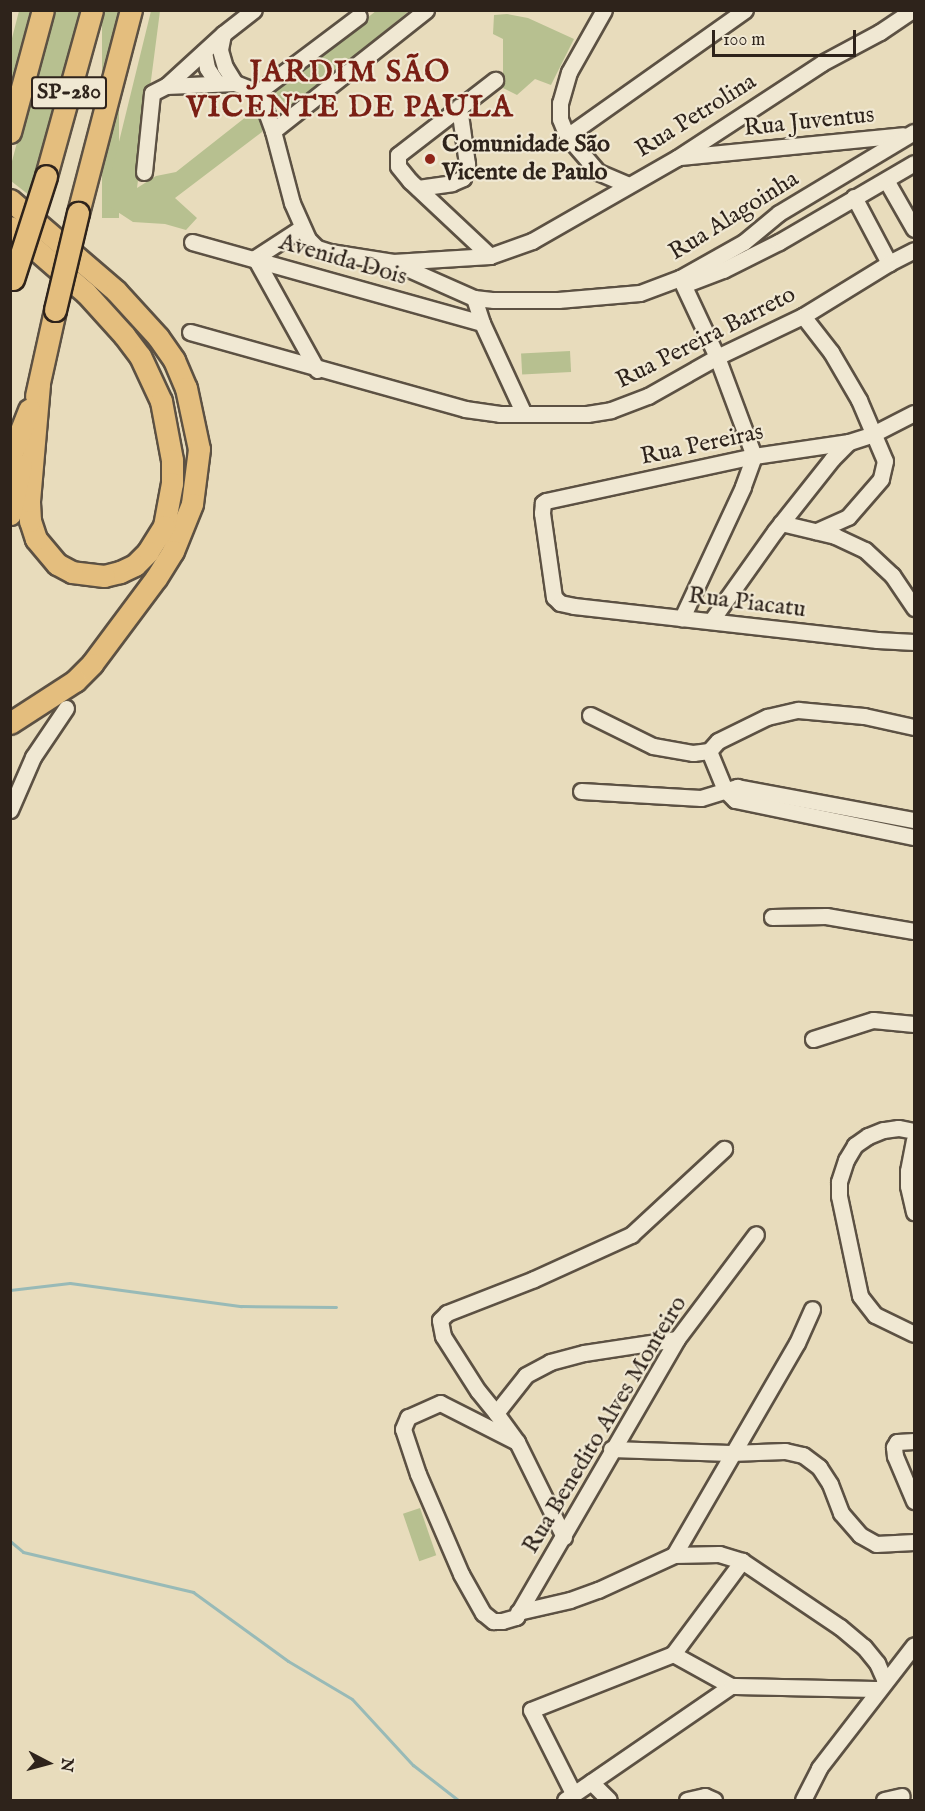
<!DOCTYPE html>
<meta charset="utf-8">
<style>
body{margin:0}
#map{position:relative;width:925px;height:1811px;overflow:hidden;background:#e8dcbc;font-family:"IM FELL English",serif}
div>[style]{position:absolute}
[style*='--x']{left:calc(var(--x)*1px);top:calc(var(--y)*1px);width:calc(var(--w)*1px);rotate:calc(var(--a)*1deg)}
.green>*{inset:0;background:#b7c090;transform-origin:0 0}
.stream>*{height:3px;margin:-1.5px;padding:0 1.5px;transform-origin:1.5px;border-radius:1.5px;background:#98bab7}
.roads{filter:drop-shadow(2px 0 #5c5143) drop-shadow(-2px 0 #5c5143) drop-shadow(0 2px #5c5143) drop-shadow(0 -2px #5c5143)}
.minor>*{height:15px;margin:-7.5px;padding:0 7.5px;transform-origin:7.5px;border-radius:7.5px;background:#f0e8d3}
.highway>*{height:21px;margin:-10.5px;padding:0 10.5px;transform-origin:10.5px;border-radius:10.5px;background:#e4be7e}
.bridges{filter:drop-shadow(2px 0 #2e231b) drop-shadow(-2px 0 #2e231b) drop-shadow(0 2px #2e231b) drop-shadow(0 -2px #2e231b)}
.highway-bridge>*{height:21px;margin:-10.5px;padding:0 10.5px;transform-origin:10.5px;border-radius:10.5px;background:#e4be7e}
.dots>*{width:16px;height:16px;translate:-50% -50%;box-sizing:border-box;border:3px solid #f0e8d3;border-radius:50%}
span{translate:-50% -50%;white-space:nowrap;text-align:center;line-height:1.15;-webkit-text-stroke:4.5px #f0e8d3;paint-order:stroke}
.shield-label span{padding:2px 4px;background:#f0e8d3;border:2px solid;border-radius:4px;-webkit-text-stroke-width:0}
.shield-label{font-size:22px;color:#2e231b;font-weight:700}
.street-label{font-size:24px;color:#2e231b}
.poi-label{font-size:24px;color:#2e231b;font-weight:700}
.left{translate:0 -50%;text-align:left}
.district-label{font-size:30px;color:#7a1f14;font-weight:700;letter-spacing:1.5px}
.frame{position:absolute;inset:0;border:12px solid #2e231b;pointer-events:none}
.north{position:absolute;left:18px;top:1733px;width:60px;height:60px;-webkit-text-stroke:4px #f0e8d3;paint-order:stroke;rotate:96deg;font-size:16px;font-weight:700;line-height:24px;text-align:center;color:#2e231b}
.north::after{content:'';display:block;margin:auto;width:21px;height:27px;background:#2e231b;clip-path:polygon(50% 0,100% 100%,50% 72%,0 100%)}
.scale{position:absolute;left:712px;top:30px;width:144px;height:27px;box-sizing:border-box;border:3px solid #2e231b;border-top:0;padding-left:8px;font-size:18px;line-height:21px;white-space:nowrap;color:#2e231b;-webkit-text-stroke:4px #f0e8d3;paint-order:stroke}
</style>
<div id="map">
<div class="green">
<i style="clip-path:polygon(19px 11px,30px 11px,11px 84px,11px 42px)"></i>
<i style="clip-path:polygon(52px 11px,82px 11px,29px 195px,11px 181px,11px 165px)"></i>
<i style="left:102px;top:11px;width:17px;height:207px"></i>
<i style="clip-path:polygon(151px 11px,160px 11px,137px 188px,156px 176px,176px 172px,256px 109px,263px 121px,262px 132px,175px 198px,197px 218px,186px 230px,165px 224px,133px 222px,104px 203px)"></i>
<i style="clip-path:polygon(376px 11px,409px 11px,287px 111px,280px 109px,273px 95px,276px 89px)"></i>
<i style="clip-path:polygon(507px 14px,528px 18px,574px 39px,551px 85px,535px 79px,517px 95px,503px 88px,503px 39px,493px 34px,494px 15px)"></i>
<i style="left:570px;top:351px;width:21px;height:49px;rotate:87deg"></i>
<i style="left:420px;top:1508px;width:50px;height:18px;rotate:71deg"></i>
</div>
<div class="stream">
<i style="--x:10;--y:1290;--w:60;--a:-6.7"></i>
<i style="--x:70;--y:1283;--w:173;--a:7.7"></i>
<i style="--x:241;--y:1306;--w:95;--a:0.6"></i>
<i style="--x:10;--y:1541;--w:17;--a:40"></i>
<i style="--x:23;--y:1552;--w:175;--a:13.2"></i>
<i style="--x:193;--y:1592;--w:117;--a:36"></i>
<i style="--x:288;--y:1661;--w:74;--a:30.7"></i>
<i style="--x:352;--y:1699;--w:90;--a:47.3"></i>
<i style="--x:413;--y:1765;--w:57;--a:37.9"></i>
</div>
<div class="roads">
<div class="minor">
<i style="--x:604;--y:10;--w:71;--a:119.4"></i>
<i style="--x:569;--y:72;--w:32;--a:106"></i>
<i style="--x:560;--y:103;--w:16;--a:90"></i>
<i style="--x:560;--y:119;--w:18;--a:68"></i>
<i style="--x:567;--y:136;--w:48;--a:49.3"></i>
<i style="--x:598;--y:172;--w:30;--a:23"></i>
<i style="--x:223;--y:34;--w:16;--a:101"></i>
<i style="--x:220;--y:50;--w:18;--a:74"></i>
<i style="--x:225;--y:67;--w:19;--a:58"></i>
<i style="--x:235;--y:83;--w:25;--a:21"></i>
<i style="--x:258;--y:92;--w:7;--a:63"></i>
<i style="--x:261;--y:98;--w:35;--a:70"></i>
<i style="--x:273;--y:131;--w:74;--a:75.2"></i>
<i style="--x:292;--y:203;--w:39;--a:66"></i>
<i style="--x:308;--y:239;--w:13;--a:45"></i>
<i style="--x:317;--y:248;--w:14;--a:17"></i>
<i style="--x:330;--y:252;--w:64;--a:9"></i>
<i style="--x:393;--y:262;--w:97;--a:-3.5"></i>
<i style="--x:490;--y:256;--w:45;--a:-19.7"></i>
<i style="--x:532;--y:241;--w:167;--a:-29.8"></i>
<i style="--x:677;--y:158;--w:173;--a:-33.2"></i>
<i style="--x:822;--y:63;--w:66;--a:-28.1"></i>
<i style="--x:880;--y:32;--w:40;--a:-34"></i>
<i style="--x:204;--y:52;--w:16;--a:79"></i>
<i style="--x:207;--y:68;--w:18;--a:56"></i>
<i style="--x:166;--y:86;--w:77;--a:-42.4"></i>
<i style="--x:223;--y:34;--w:39;--a:-38"></i>
<i style="--x:258;--y:92;--w:126;--a:-37"></i>
<i style="--x:273;--y:131;--w:195;--a:-38.3"></i>
<i style="--x:567;--y:136;--w:218;--a:-35.3"></i>
<i style="--x:680;--y:157;--w:224;--a:-5.6"></i>
<i style="--x:144;--y:172;--w:79;--a:-84.2"></i>
<i style="--x:152;--y:93;--w:16;--a:-27"></i>
<i style="--x:166;--y:86;--w:69;--a:-2.5"></i>
<i style="--x:886;--y:180;--w:56;--a:60.3"></i>
<i style="--x:418;--y:188;--w:34;--a:-8"></i>
<i style="--x:452;--y:183;--w:12;--a:-24"></i>
<i style="--x:463;--y:178;--w:15;--a:-74"></i>
<i style="--x:467;--y:164;--w:58;--a:-98"></i>
<i style="--x:854;--y:197;--w:75;--a:62.1"></i>
<i style="--x:301;--y:228;--w:55;--a:146.9"></i>
<i style="--x:255;--y:258;--w:128;--a:61"></i>
<i style="--x:192;--y:242;--w:301;--a:15.6"></i>
<i style="--x:490;--y:256;--w:110;--a:-136.8"></i>
<i style="--x:410;--y:181;--w:19;--a:-129"></i>
<i style="--x:398;--y:166;--w:11;--a:-90"></i>
<i style="--x:398;--y:155;--w:123;--a:-37.7"></i>
<i style="--x:395;--y:263;--w:86;--a:23.9"></i>
<i style="--x:474;--y:298;--w:20;--a:6"></i>
<i style="--x:494;--y:300;--w:64;--a:0"></i>
<i style="--x:558;--y:300;--w:82;--a:-4.9"></i>
<i style="--x:640;--y:293;--w:43;--a:-20.6"></i>
<i style="--x:680;--y:278;--w:73;--a:-29.4"></i>
<i style="--x:744;--y:242;--w:45;--a:-39.6"></i>
<i style="--x:779;--y:213;--w:157;--a:-31"></i>
<i style="--x:680;--y:278;--w:87;--a:64.9"></i>
<i style="--x:717;--y:357;--w:106;--a:69.5"></i>
<i style="--x:754;--y:456;--w:33;--a:110"></i>
<i style="--x:743;--y:487;--w:145;--a:115"></i>
<i style="--x:686;--y:284;--w:40;--a:-21"></i>
<i style="--x:723;--y:270;--w:63;--a:-26.6"></i>
<i style="--x:779;--y:242;--w:156;--a:-30.3"></i>
<i style="--x:474;--y:298;--w:26;--a:72"></i>
<i style="--x:482;--y:323;--w:100;--a:65.2"></i>
<i style="--x:803;--y:316;--w:46;--a:52.1"></i>
<i style="--x:831;--y:352;--w:56;--a:59.7"></i>
<i style="--x:859;--y:400;--w:66;--a:66.9"></i>
<i style="--x:885;--y:461;--w:18;--a:103"></i>
<i style="--x:881;--y:479;--w:50;--a:131"></i>
<i style="--x:848;--y:517;--w:35;--a:156"></i>
<i style="--x:190;--y:332;--w:286;--a:15.6"></i>
<i style="--x:465;--y:409;--w:35;--a:8"></i>
<i style="--x:500;--y:414;--w:87;--a:0"></i>
<i style="--x:587;--y:414;--w:24;--a:-9"></i>
<i style="--x:611;--y:410;--w:40;--a:-21"></i>
<i style="--x:648;--y:396;--w:79;--a:-29.5"></i>
<i style="--x:717;--y:357;--w:95;--a:-25.5"></i>
<i style="--x:803;--y:316;--w:101;--a:-31.6"></i>
<i style="--x:889;--y:263;--w:28;--a:-27"></i>
<i style="--x:849;--y:442;--w:96;--a:171.6"></i>
<i style="--x:754;--y:456;--w:213;--a:167.8"></i>
<i style="--x:546;--y:501;--w:4;--a:146"></i>
<i style="--x:543;--y:503;--w:10;--a:96"></i>
<i style="--x:542;--y:513;--w:85;--a:81.9"></i>
<i style="--x:554;--y:597;--w:8;--a:45"></i>
<i style="--x:560;--y:603;--w:14;--a:12"></i>
<i style="--x:574;--y:606;--w:305;--a:6.4"></i>
<i style="--x:877;--y:640;--w:37;--a:3"></i>
<i style="--x:781;--y:523;--w:56;--a:13.5"></i>
<i style="--x:835;--y:536;--w:33;--a:25"></i>
<i style="--x:865;--y:550;--w:37;--a:43"></i>
<i style="--x:892;--y:575;--w:40;--a:56"></i>
<i style="--x:711;--y:621;--w:110;--a:-54.6"></i>
<i style="--x:775;--y:531;--w:92;--a:-51.6"></i>
<i style="--x:832;--y:459;--w:24;--a:-45"></i>
<i style="--x:849;--y:442;--w:25;--a:-18"></i>
<i style="--x:873;--y:434;--w:46;--a:-27.1"></i>
<i style="--x:590;--y:715;--w:70;--a:26.2"></i>
<i style="--x:653;--y:746;--w:41;--a:9.9"></i>
<i style="--x:693;--y:753;--w:16;--a:-7"></i>
<i style="--x:709;--y:751;--w:42;--a:67.7"></i>
<i style="--x:725;--y:790;--w:14;--a:45"></i>
<i style="--x:735;--y:800;--w:183;--a:11.7"></i>
<i style="--x:709;--y:751;--w:13;--a:-48"></i>
<i style="--x:718;--y:741;--w:55;--a:-26.1"></i>
<i style="--x:767;--y:717;--w:32;--a:-13"></i>
<i style="--x:798;--y:710;--w:66;--a:5.2"></i>
<i style="--x:864;--y:716;--w:51;--a:12.4"></i>
<i style="--x:581;--y:791;--w:120;--a:3.3"></i>
<i style="--x:701;--y:798;--w:38;--a:-17"></i>
<i style="--x:737;--y:787;--w:180;--a:10.6"></i>
<i style="--x:10;--y:810;--w:58;--a:-66.5"></i>
<i style="--x:33;--y:757;--w:59;--a:-56"></i>
<i style="--x:772;--y:917;--w:54;--a:-1.1"></i>
<i style="--x:826;--y:916;--w:89;--a:9.7"></i>
<i style="--x:813;--y:1039;--w:63;--a:-17.6"></i>
<i style="--x:873;--y:1020;--w:41;--a:5.6"></i>
<i style="--x:914;--y:1131;--w:16;--a:-169"></i>
<i style="--x:898;--y:1128;--w:15;--a:172"></i>
<i style="--x:883;--y:1130;--w:16;--a:158"></i>
<i style="--x:868;--y:1136;--w:16;--a:145"></i>
<i style="--x:855;--y:1145;--w:17;--a:121"></i>
<i style="--x:846;--y:1160;--w:23;--a:108"></i>
<i style="--x:839;--y:1182;--w:14;--a:90"></i>
<i style="--x:839;--y:1196;--w:102;--a:78.1"></i>
<i style="--x:860;--y:1296;--w:24;--a:52"></i>
<i style="--x:875;--y:1315;--w:43;--a:26"></i>
<i style="--x:914;--y:1140;--w:32;--a:101"></i>
<i style="--x:908;--y:1171;--w:15;--a:90"></i>
<i style="--x:908;--y:1186;--w:27;--a:77"></i>
<i style="--x:496;--y:1413;--w:28;--a:-129"></i>
<i style="--x:478;--y:1391;--w:65;--a:-122.5"></i>
<i style="--x:443;--y:1336;--w:16;--a:-101"></i>
<i style="--x:440;--y:1320;--w:10;--a:-45"></i>
<i style="--x:447;--y:1313;--w:93;--a:-21.3"></i>
<i style="--x:534;--y:1279;--w:107;--a:-24.4"></i>
<i style="--x:631;--y:1235;--w:127;--a:-42.8"></i>
<i style="--x:914;--y:1441;--w:17;--a:177"></i>
<i style="--x:897;--y:1442;--w:6;--a:121"></i>
<i style="--x:894;--y:1447;--w:9;--a:84"></i>
<i style="--x:895;--y:1456;--w:49;--a:67.1"></i>
<i style="--x:517;--y:1442;--w:86;--a:-153.1"></i>
<i style="--x:440;--y:1403;--w:35;--a:156"></i>
<i style="--x:408;--y:1417;--w:13;--a:113"></i>
<i style="--x:403;--y:1429;--w:47;--a:71.6"></i>
<i style="--x:418;--y:1474;--w:109;--a:66.7"></i>
<i style="--x:461;--y:1574;--w:45;--a:60.6"></i>
<i style="--x:483;--y:1613;--w:13;--a:39"></i>
<i style="--x:493;--y:1621;--w:9;--a:0"></i>
<i style="--x:502;--y:1621;--w:15;--a:-16"></i>
<i style="--x:516;--y:1617;--w:321;--a:-59.9"></i>
<i style="--x:677;--y:1339;--w:131;--a:-53"></i>
<i style="--x:611;--y:1449;--w:119;--a:1.9"></i>
<i style="--x:730;--y:1453;--w:55;--a:-2.1"></i>
<i style="--x:785;--y:1451;--w:18;--a:13"></i>
<i style="--x:803;--y:1455;--w:20;--a:37"></i>
<i style="--x:819;--y:1467;--w:20;--a:57"></i>
<i style="--x:830;--y:1484;--w:31;--a:69"></i>
<i style="--x:841;--y:1513;--w:29;--a:49"></i>
<i style="--x:860;--y:1535;--w:18;--a:29"></i>
<i style="--x:876;--y:1544;--w:38;--a:-3"></i>
<i style="--x:564;--y:1537;--w:106;--a:-116.3"></i>
<i style="--x:517;--y:1442;--w:36;--a:-126"></i>
<i style="--x:496;--y:1413;--w:48;--a:-51.7"></i>
<i style="--x:526;--y:1375;--w:27;--a:-28"></i>
<i style="--x:550;--y:1362;--w:35;--a:-15"></i>
<i style="--x:584;--y:1353;--w:94;--a:-8.6"></i>
<i style="--x:674;--y:1555;--w:245;--a:-59.9"></i>
<i style="--x:797;--y:1343;--w:37;--a:-66"></i>
<i style="--x:518;--y:1612;--w:53;--a:-13"></i>
<i style="--x:570;--y:1600;--w:30;--a:-20"></i>
<i style="--x:598;--y:1590;--w:84;--a:-24.7"></i>
<i style="--x:674;--y:1555;--w:45;--a:-1.3"></i>
<i style="--x:719;--y:1554;--w:24;--a:17"></i>
<i style="--x:742;--y:1561;--w:118;--a:34"></i>
<i style="--x:840;--y:1627;--w:31;--a:40"></i>
<i style="--x:864;--y:1647;--w:21;--a:51"></i>
<i style="--x:877;--y:1663;--w:20;--a:66"></i>
<i style="--x:673;--y:1654;--w:116;--a:-53.4"></i>
<i style="--x:591;--y:1782;--w:25;--a:45"></i>
<i style="--x:573;--y:1793;--w:93;--a:-116.8"></i>
<i style="--x:531;--y:1710;--w:153;--a:-21.5"></i>
<i style="--x:673;--y:1654;--w:66;--a:28.9"></i>
<i style="--x:565;--y:1800;--w:201;--a:-34.5"></i>
<i style="--x:731;--y:1686;--w:148;--a:1.2"></i>
<i style="--x:687;--y:1800;--w:18;--a:-13"></i>
<i style="--x:705;--y:1796;--w:10;--a:24"></i>
<i style="--x:803;--y:1800;--w:36;--a:-63"></i>
<i style="--x:819;--y:1768;--w:155;--a:-52.3"></i>
<i style="--x:884;--y:1800;--w:18;--a:-13"></i>
</div>
<div class="highway">
<i style="--x:10;--y:132;--w:126;--a:-74.9"></i>
<i style="--x:46;--y:176;--w:172;--a:-74.5"></i>
<i style="--x:10;--y:200;--w:140;--a:40.6"></i>
<i style="--x:116;--y:291;--w:62;--a:47.6"></i>
<i style="--x:158;--y:337;--w:28;--a:55"></i>
<i style="--x:174;--y:360;--w:30;--a:67"></i>
<i style="--x:186;--y:388;--w:62;--a:78"></i>
<i style="--x:199;--y:449;--w:55;--a:97.3"></i>
<i style="--x:192;--y:504;--w:51;--a:112"></i>
<i style="--x:173;--y:551;--w:32;--a:122"></i>
<i style="--x:156;--y:578;--w:107;--a:126.7"></i>
<i style="--x:92;--y:664;--w:24;--a:135"></i>
<i style="--x:75;--y:681;--w:77;--a:147.1"></i>
<i style="--x:78;--y:213;--w:210;--a:-75.4"></i>
<i style="--x:10;--y:227;--w:101;--a:41"></i>
<i style="--x:86;--y:293;--w:57;--a:47.9"></i>
<i style="--x:124;--y:335;--w:26;--a:53"></i>
<i style="--x:140;--y:356;--w:50;--a:65"></i>
<i style="--x:161;--y:401;--w:60;--a:79.4"></i>
<i style="--x:172;--y:460;--w:23;--a:90"></i>
<i style="--x:172;--y:483;--w:44;--a:100.5"></i>
<i style="--x:164;--y:526;--w:31;--a:122"></i>
<i style="--x:148;--y:552;--w:18;--a:135"></i>
<i style="--x:135;--y:565;--w:17;--a:155"></i>
<i style="--x:120;--y:572;--w:16;--a:166"></i>
<i style="--x:104;--y:576;--w:32;--a:-173"></i>
<i style="--x:72;--y:572;--w:17;--a:-152"></i>
<i style="--x:57;--y:564;--w:33;--a:-130"></i>
<i style="--x:36;--y:539;--w:19;--a:-108"></i>
<i style="--x:30;--y:521;--w:20;--a:-93"></i>
<i style="--x:29;--y:501;--w:117;--a:-85.1"></i>
<i style="--x:36;--y:396;--w:88;--a:-77.5"></i>
<i style="--x:10;--y:458;--w:52;--a:-68.4"></i>
<i style="--x:10;--y:514;--w:50;--a:-77.3"></i>
</div>
</div>
<div class="bridges">
<div class="highway-bridge">
<i style="--x:13;--y:279;--w:108;--a:-72.2"></i>
<i style="--x:55;--y:310;--w:100;--a:-76.7"></i>
</div>
</div>
<div class="dots">
<i style="left:430px;top:159px;background:#8f2418"></i>
</div>
<div class="shield-label">
<span style="left:69px;top:93px">SP-280</span>
</div>
<div class="street-label">
<span style="left:696px;top:116px;rotate:-32deg">Rua Petrolina</span>
<span style="left:809px;top:122px;rotate:-6deg">Rua Juventus</span>
<span style="left:734px;top:216px;rotate:-32deg">Rua Alagoinha</span>
<span style="left:343px;top:260px;rotate:16deg">Avenida Dois</span>
<span style="left:706px;top:338px;rotate:-27deg">Rua Pereira Barreto</span>
<span style="left:702px;top:445px;rotate:-12deg">Rua Pereiras</span>
<span style="left:747px;top:603px;rotate:7deg">Rua Piacatu</span>
<span style="left:605px;top:1425px;rotate:-59deg">Rua Benedito Alves Monteiro</span>
</div>
<div class="poi-label">
<span class="left" style="left:442px;top:159px">Comunidade São<br>Vicente de Paulo</span>
</div>
<div class="district-label">
<span style="left:350px;top:90px">JARDIM SÃO<br>VICENTE DE PAULA</span>
</div>
<div class="frame"></div>
<div class="north">N</div>
<div class="scale">100 m</div>
</div>
